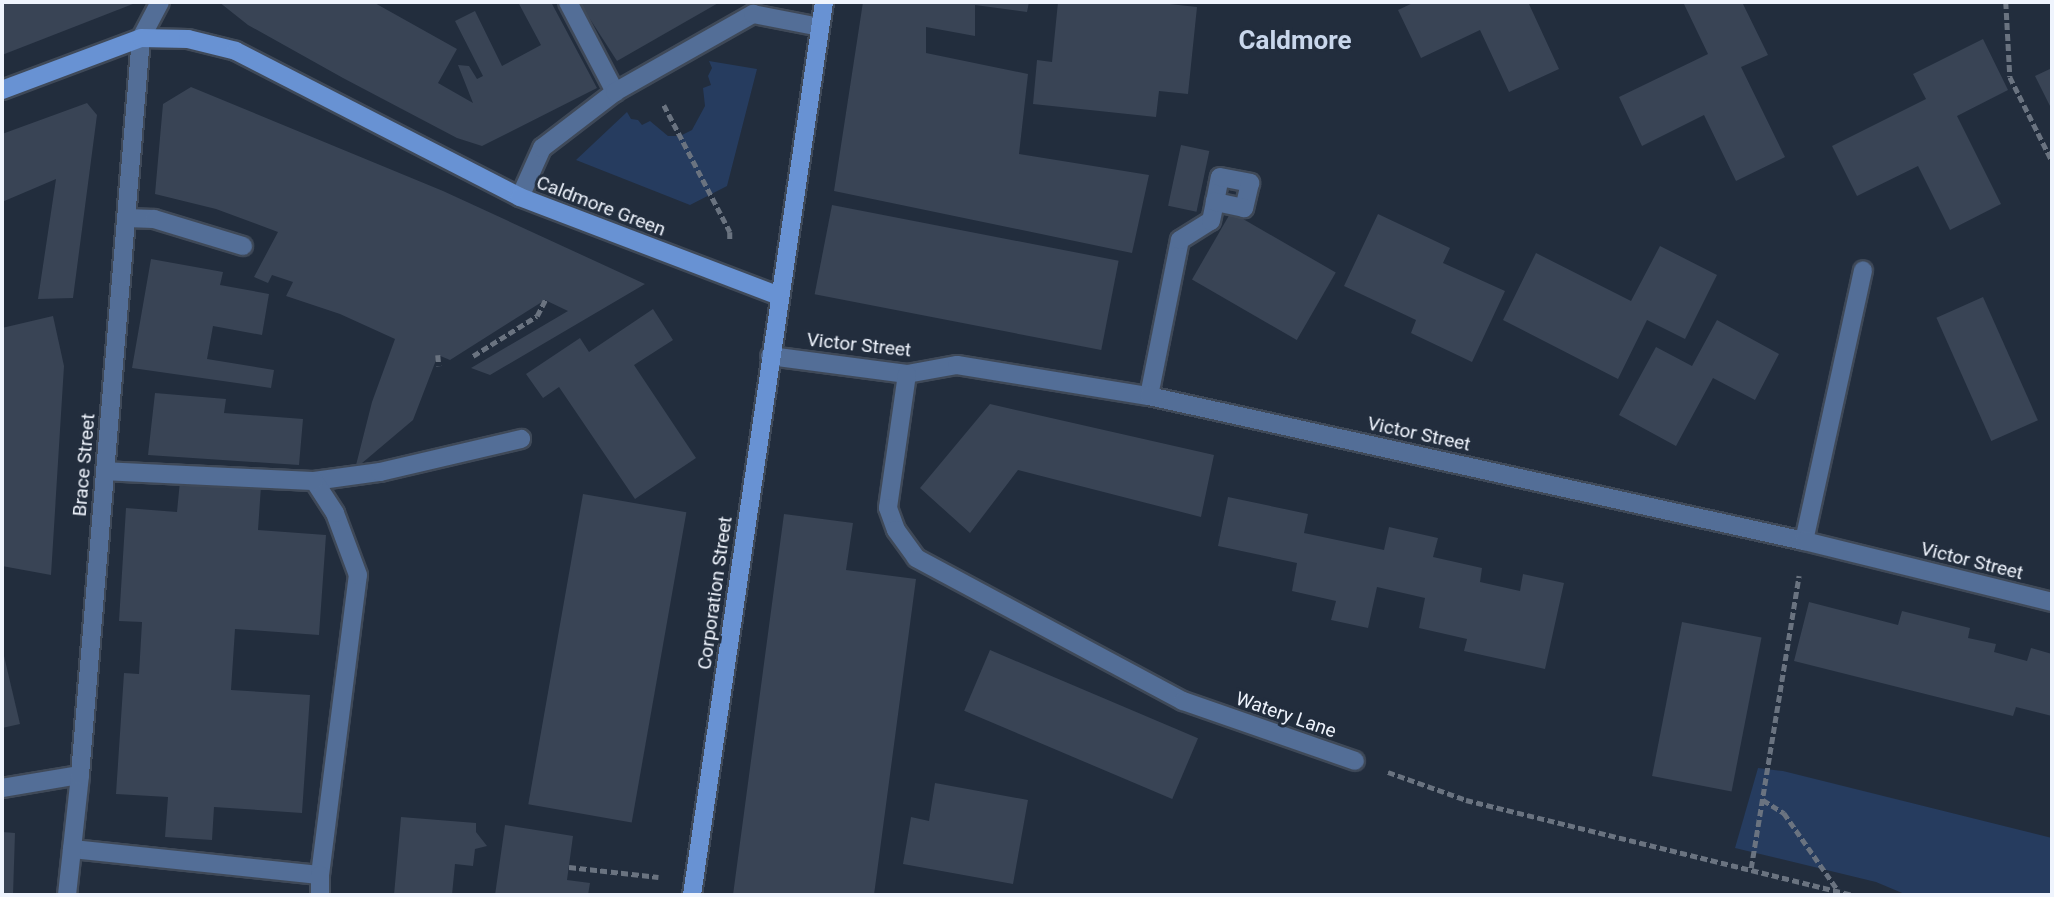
<!DOCTYPE html>
<style>
body{margin:0}
#map{position:relative;width:2054px;height:897px;overflow:hidden;background:#222d3d;font-family:Roboto,sans-serif}
div>[style]{position:absolute}
[style*='--x']{left:calc(var(--x)*1px);top:calc(var(--y)*1px);width:calc(var(--w)*1px);rotate:calc(var(--a)*1deg)}
.green>*{inset:0;background:#263c5f}
.building>*{inset:0;background:#394455;transform-origin:0 0}
.path>*{height:4.5px;margin-top:-2.25px;transform-origin:0;background:repeating-linear-gradient(90deg,#6a7380 0 7px,transparent 0 10.5px)}
.roads{filter:drop-shadow(2px 0 #3f4958) drop-shadow(-2px 0 #3f4958) drop-shadow(0 2px #3f4958) drop-shadow(0 -2px #3f4958)}
.lane>*{height:18px;margin:-9px;padding:0 9px;transform-origin:9px;border-radius:9px;background:#536e97}
.street>*{height:18px;margin:-9px;padding:0 9px;transform-origin:9px;border-radius:9px;background:#536e97}
.secondary>*{height:18px;margin:-9px;padding:0 9px;transform-origin:9px;border-radius:9px;background:#6892d3}
span{translate:-50% -50%;white-space:nowrap;text-align:center;line-height:1.15;-webkit-text-stroke:6px #222d3d;paint-order:stroke}
.street-label{font-size:19px;color:#eff4fd}
.district-label{font-size:26px;color:#c9d7ec;font-weight:700}
.frame{position:absolute;inset:0;border:4px solid #eff4fd;pointer-events:none}
</style>
<div id="map">
<div class="green">
<i style="clip-path:polygon(709px 61px,757px 69px,727px 186px,690px 205px,576px 160px,627px 112px,631px 119px,638px 120px,642px 125px,650px 121px,668px 136px,680px 136px,692px 130px,705px 106px,703px 88px,711px 85px,708px 76px,712px 68px)"></i>
<i style="clip-path:polygon(1758px 768px,1783px 771px,2052px 838px,2052px 895px,1907px 895px,1876px 882px,1735px 848px)"></i>
</div>
<div class="building">
<i style="clip-path:polygon(2px 2px,138px 2px,2px 55px)"></i>
<i style="clip-path:polygon(219px 2px,373px 2px,457px 49px,438px 83px,473px 103px,458px 65px,469px 66px,477px 79px,483px 76px,455px 21px,475px 11px,502px 66px,541px 45px,518px 2px,551px 2px,597px 88px,482px 146px,457px 138px,343px 78px,248px 25px)"></i>
<i style="clip-path:polygon(579px 2px,720px 2px,617px 61px)"></i>
<i style="clip-path:polygon(863px 2px,1029px 2px,1027px 12px,975px 5px,975px 36px,926px 27px,926px 53px,1028px 74px,1019px 154px,1149px 175px,1132px 253px,834px 191px)"></i>
<i style="clip-path:polygon(1058px 2px,1151px 2px,1197px 7px,1188px 94px,1159px 91px,1156px 117px,1033px 104px,1037px 60px,1052px 62px)"></i>
<i style="clip-path:polygon(1415px 2px,1528px 2px,1559px 69px,1509px 92px,1480px 30px,1421px 58px,1398px 10px)"></i>
<i style="clip-path:polygon(1683px 2px,1742px 2px,1768px 55px,1741px 67px,1785px 157px,1736px 181px,1704px 115px,1642px 146px,1619px 97px,1708px 54px)"></i>
<i style="clip-path:polygon(1983px 39px,2008px 90px,1957px 116px,2001px 204px,1950px 230px,1918px 166px,1857px 196px,1832px 146px,1926px 99px,1913px 74px)"></i>
<i style="clip-path:polygon(2052px 68px,2052px 110px,2035px 76px)"></i>
<i style="clip-path:polygon(191px 87px,443px 191px,645px 284px,490px 375px,471px 368px,568px 311px,545px 300px,450px 360px,438px 355px,413px 420px,355px 469px,372px 402px,395px 339px,340px 314px,286px 296px,293px 282px,272px 275px,268px 283px,254px 277px,278px 232px,216px 209px,155px 194px,163px 104px)"></i>
<i style="clip-path:polygon(87px 103px,97px 115px,73px 298px,38px 299px,56px 179px,2px 202px,2px 134px)"></i>
<i style="left:1181px;top:145px;width:29px;height:62px;rotate:12deg"></i>
<i style="left:832px;top:205px;width:292px;height:91px;rotate:11deg"></i>
<i style="left:1231px;top:212px;width:121px;height:78px;rotate:30deg"></i>
<i style="clip-path:polygon(1378px 214px,1450px 248px,1443px 263px,1505px 291px,1472px 362px,1411px 333px,1416px 320px,1344px 286px)"></i>
<i style="clip-path:polygon(1660px 246px,1717px 275px,1685px 339px,1647px 320px,1618px 379px,1503px 320px,1536px 253px,1631px 301px)"></i>
<i style="clip-path:polygon(151px 259px,223px 272px,220px 285px,269px 294px,262px 335px,213px 326px,207px 359px,274px 370px,271px 388px,132px 368px)"></i>
<i style="left:1983px;top:297px;width:135px;height:51px;rotate:66deg"></i>
<i style="clip-path:polygon(653px 309px,673px 340px,634px 365px,696px 458px,635px 499px,559px 387px,543px 398px,526px 374px,580px 338px,589px 352px)"></i>
<i style="clip-path:polygon(53px 316px,64px 366px,51px 575px,2px 566px,2px 328px)"></i>
<i style="clip-path:polygon(1717px 320px,1779px 354px,1755px 400px,1713px 378px,1676px 446px,1619px 415px,1656px 347px,1692px 366px)"></i>
<i style="clip-path:polygon(155px 393px,226px 399px,224px 413px,303px 419px,299px 465px,148px 455px)"></i>
<i style="clip-path:polygon(990px 404px,1214px 455px,1201px 517px,1018px 470px,970px 533px,920px 488px)"></i>
<i style="clip-path:polygon(180px 481px,261px 486px,258px 530px,326px 535px,319px 635px,235px 629px,231px 690px,310px 695px,302px 813px,214px 807px,212px 840px,165px 837px,168px 797px,116px 794px,124px 673px,139px 674px,142px 622px,119px 621px,126px 508px,177px 512px)"></i>
<i style="left:583px;top:494px;width:105px;height:315px;rotate:10deg"></i>
<i style="clip-path:polygon(1228px 497px,1308px 514px,1304px 533px,1384px 550px,1389px 527px,1438px 538px,1433px 557px,1482px 568px,1480px 582px,1520px 591px,1523px 574px,1564px 583px,1545px 669px,1464px 651px,1467px 639px,1419px 628px,1425px 598px,1377px 587px,1368px 628px,1331px 620px,1336px 601px,1292px 591px,1297px 563px,1218px 546px)"></i>
<i style="clip-path:polygon(784px 514px,853px 523px,846px 570px,916px 579px,874px 895px,733px 895px)"></i>
<i style="clip-path:polygon(1809px 602px,1898px 625px,1902px 611px,1970px 628px,1968px 638px,1996px 644px,1994px 652px,2027px 661px,2031px 648px,2052px 654px,2052px 716px,2016px 707px,2013px 716px,1794px 661px)"></i>
<i style="left:1682px;top:622px;width:81px;height:157px;rotate:11deg"></i>
<i style="left:990px;top:650px;width:226px;height:66px;rotate:23deg"></i>
<i style="clip-path:polygon(4px 656px,20px 724px,2px 728px,2px 657px)"></i>
<i style="clip-path:polygon(935px 783px,1028px 800px,1013px 884px,903px 864px,911px 817px,929px 821px)"></i>
<i style="clip-path:polygon(401px 817px,476px 823px,476px 832px,487px 846px,475px 849px,473px 866px,455px 864px,452px 895px,394px 895px)"></i>
<i style="clip-path:polygon(505px 825px,573px 836px,567px 880px,590px 883px,588px 895px,495px 895px)"></i>
<i style="clip-path:polygon(2px 832px,15px 833px,13px 895px,2px 895px)"></i>
</div>
<div class="path">
<i style="--x:2006;--y:2;--w:75;--a:86.9"></i>
<i style="--x:2010;--y:77;--w:94;--a:63.4"></i>
<i style="--x:664;--y:105;--w:143;--a:62.5"></i>
<i style="--x:730;--y:232;--w:9;--a:90"></i>
<i style="--x:438;--y:355;--w:11;--a:85"></i>
<i style="--x:473;--y:356;--w:75;--a:-32"></i>
<i style="--x:537;--y:316;--w:18;--a:-63"></i>
<i style="--x:1388;--y:772;--w:83;--a:19.7"></i>
<i style="--x:1466;--y:800;--w:399;--a:13.8"></i>
<i style="--x:1763;--y:800;--w:25;--a:32"></i>
<i style="--x:1784;--y:813;--w:93;--a:55.1"></i>
<i style="--x:569;--y:867;--w:90;--a:6.4"></i>
<i style="--x:1751;--y:868;--w:296;--a:-80.7"></i>
</div>
<div class="roads">
<div class="lane">
<i style="--x:568;--y:2;--w:102;--a:62.4"></i>
<i style="--x:141;--y:38;--w:41;--a:-62.2"></i>
<i style="--x:126;--y:218;--w:28;--a:2"></i>
<i style="--x:154;--y:219;--w:93;--a:16.9"></i>
<i style="--x:1149;--y:396;--w:159;--a:-78.8"></i>
<i style="--x:1180;--y:240;--w:36;--a:-32"></i>
<i style="--x:1211;--y:221;--w:19;--a:-78"></i>
<i style="--x:1215;--y:202;--w:25;--a:-79"></i>
<i style="--x:1220;--y:177;--w:31;--a:11"></i>
<i style="--x:1250;--y:183;--w:26;--a:103"></i>
<i style="--x:1244;--y:208;--w:30;--a:-168"></i>
<i style="--x:314;--y:481;--w:67;--a:-7.8"></i>
<i style="--x:380;--y:472;--w:145;--a:-13.2"></i>
<i style="--x:1804;--y:541;--w:277;--a:-77.7"></i>
<i style="--x:72;--y:849;--w:249;--a:6"></i>
<i style="--x:320;--y:875;--w:302;--a:-82.8"></i>
<i style="--x:358;--y:575;--w:66;--a:-110.4"></i>
<i style="--x:335;--y:513;--w:38;--a:-123"></i>
<i style="--x:314;--y:481;--w:209;--a:-177.3"></i>
<i style="--x:320;--y:875;--w:20;--a:90"></i>
</div>
<div class="street">
<i style="--x:520;--y:197;--w:54;--a:-65.8"></i>
<i style="--x:542;--y:148;--w:92;--a:-37.5"></i>
<i style="--x:615;--y:92;--w:159;--a:-29.5"></i>
<i style="--x:753;--y:14;--w:68;--a:11"></i>
<i style="--x:770;--y:356;--w:138;--a:7.5"></i>
<i style="--x:907;--y:374;--w:51;--a:-10.2"></i>
<i style="--x:957;--y:365;--w:194;--a:9.2"></i>
<i style="--x:1149;--y:396;--w:671;--a:12.48"></i>
<i style="--x:1804;--y:541;--w:255;--a:13.8"></i>
<i style="--x:907;--y:374;--w:135;--a:98.1"></i>
<i style="--x:888;--y:508;--w:23;--a:70"></i>
<i style="--x:896;--y:530;--w:34;--a:54"></i>
<i style="--x:916;--y:558;--w:303;--a:28.2"></i>
<i style="--x:1183;--y:701;--w:182;--a:19.2"></i>
<i style="--x:2;--y:788;--w:79;--a:-9.5"></i>
<i style="--x:67;--y:895;--w:121;--a:-83.8"></i>
<i style="--x:80;--y:775;--w:740;--a:-85.27"></i>
</div>
<div class="secondary">
<i style="--x:2;--y:90;--w:148;--a:-20.5"></i>
<i style="--x:141;--y:38;--w:47;--a:1.2"></i>
<i style="--x:188;--y:39;--w:49;--a:14"></i>
<i style="--x:236;--y:51;--w:319;--a:27.2"></i>
<i style="--x:520;--y:197;--w:277;--a:20.9"></i>
<i style="--x:692;--y:895;--w:903;--a:-81.59"></i>
</div>
</div>
<div class="street-label">
<span style="left:601px;top:206px;rotate:21deg">Caldmore Green</span>
<span style="left:859px;top:345px;rotate:6deg">Victor Street</span>
<span style="left:1419px;top:434px;rotate:12deg">Victor Street</span>
<span style="left:84px;top:465px;rotate:-85deg">Brace Street</span>
<span style="left:1972px;top:561px;rotate:14deg">Victor Street</span>
<span style="left:715px;top:593px;rotate:-82deg">Corporation Street</span>
<span style="left:1286px;top:715px;rotate:19deg">Watery Lane</span>
</div>
<div class="district-label">
<span style="left:1295px;top:41px">Caldmore</span>
</div>
<div class="frame"></div>
</div>
